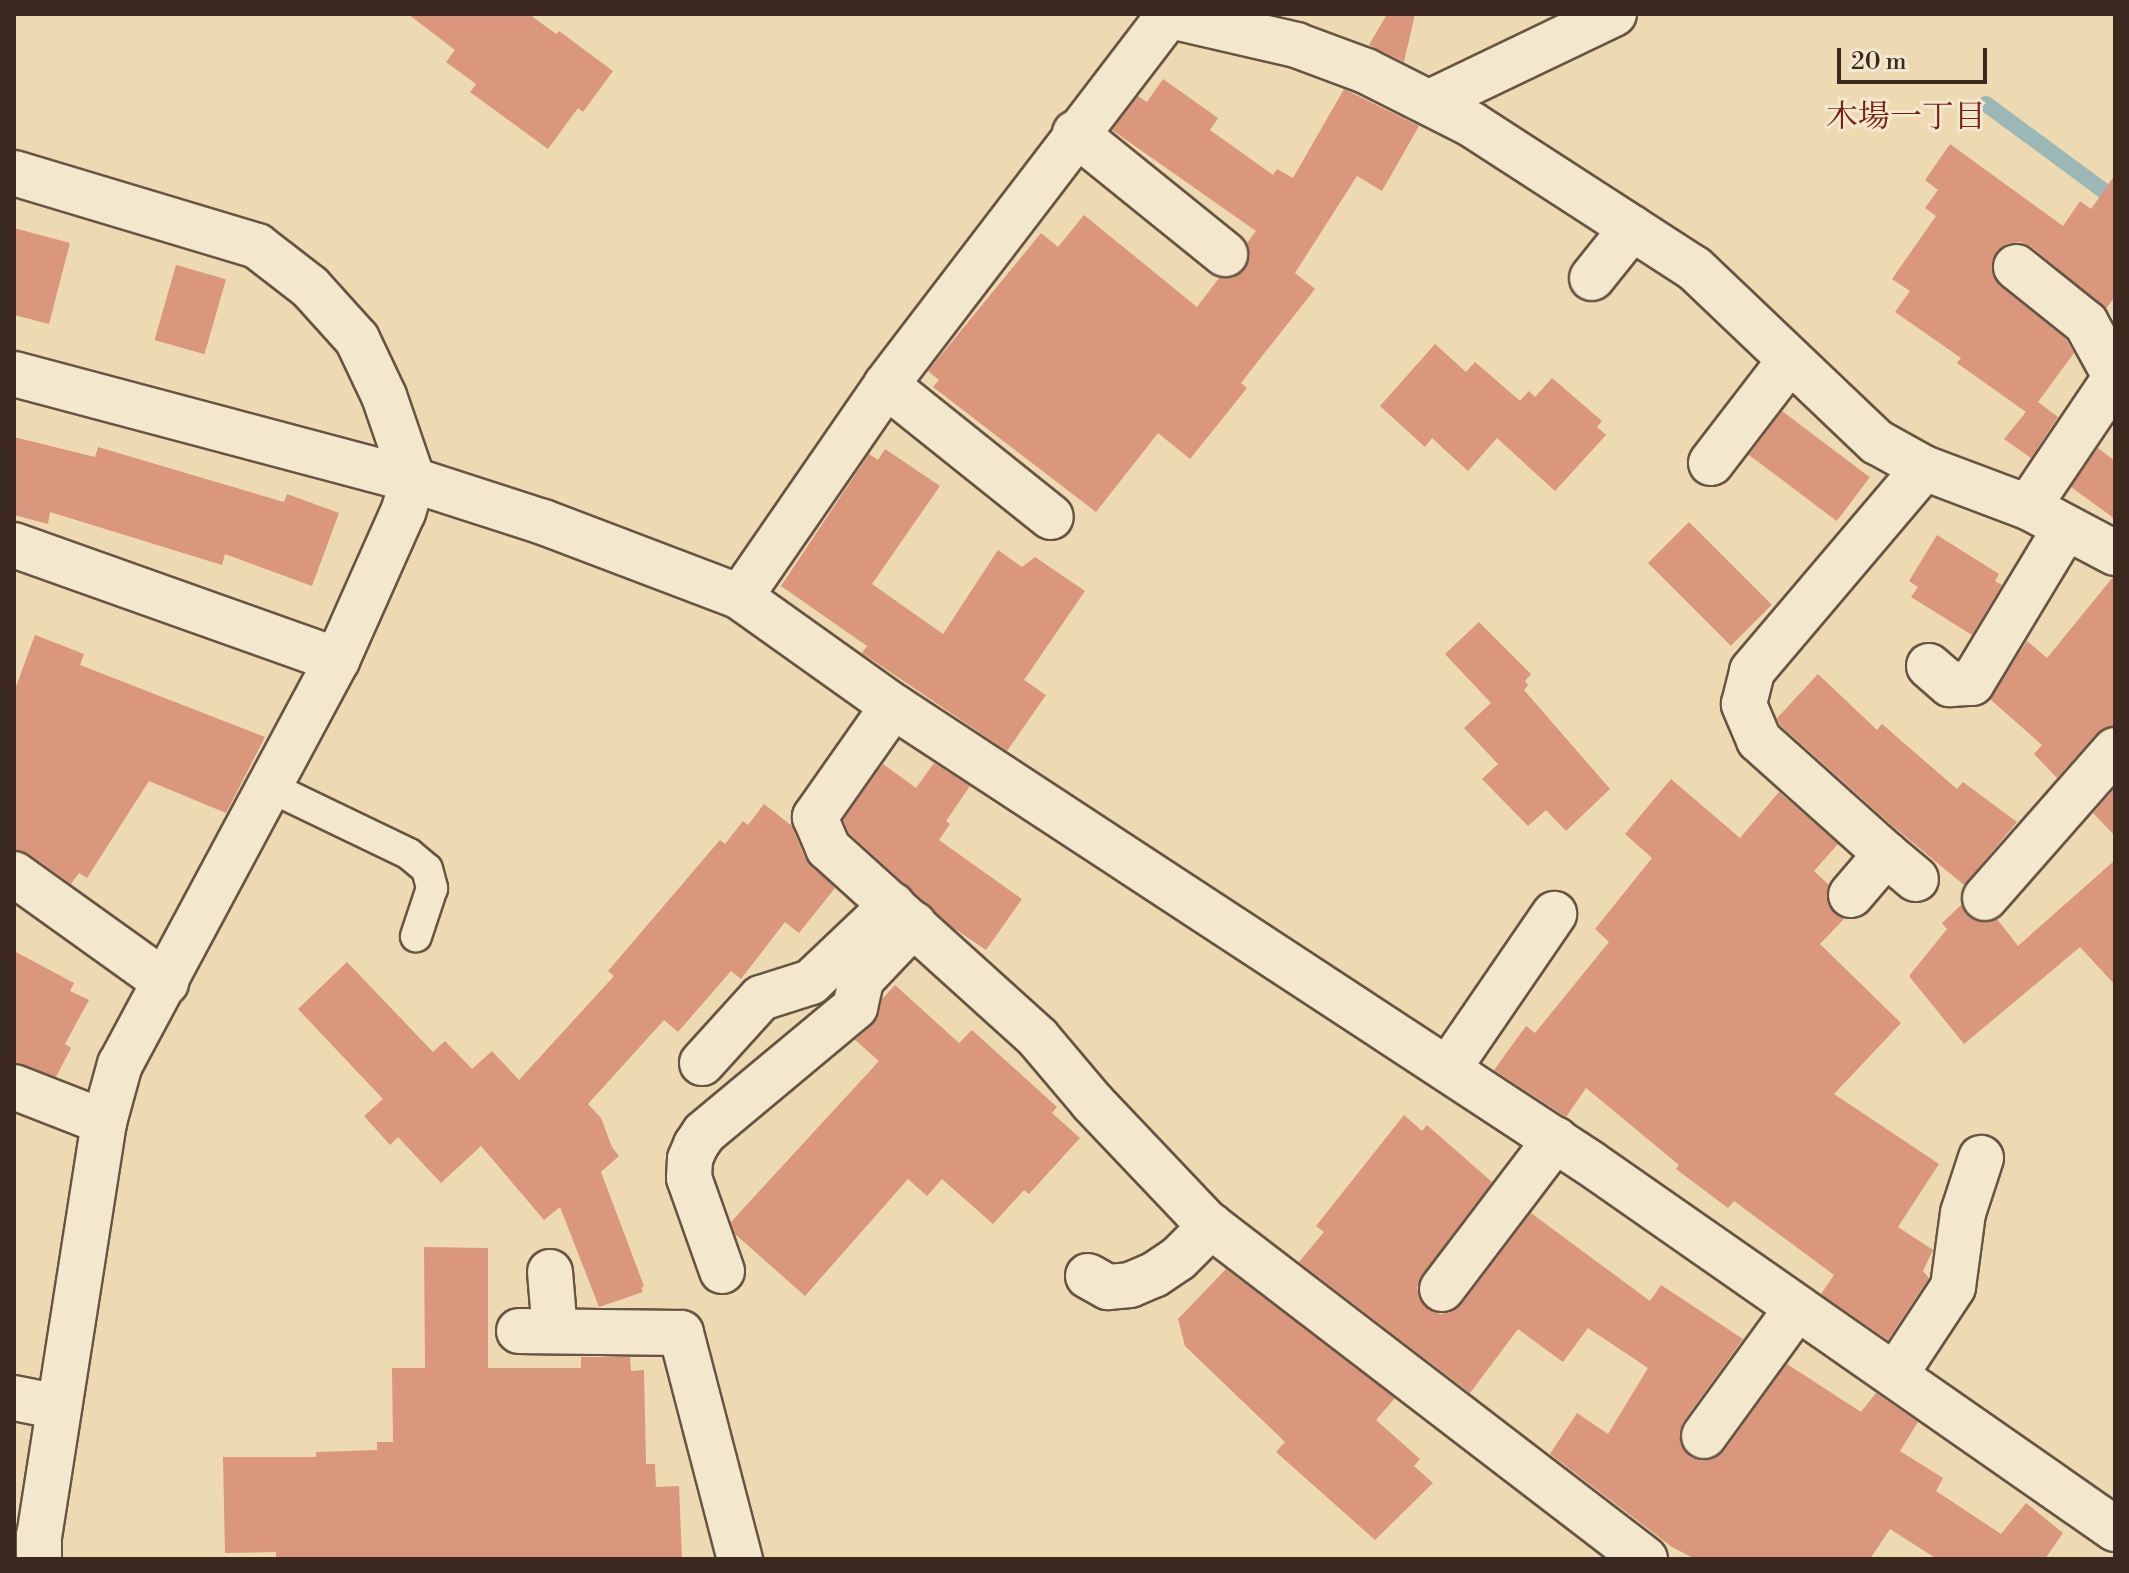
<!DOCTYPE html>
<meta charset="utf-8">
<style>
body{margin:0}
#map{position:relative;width:2129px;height:1573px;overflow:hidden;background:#eddab2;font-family:"Libre Bodoni","Noto Serif JP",serif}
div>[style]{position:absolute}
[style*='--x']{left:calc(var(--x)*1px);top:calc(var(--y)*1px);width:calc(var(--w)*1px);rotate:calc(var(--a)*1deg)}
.stream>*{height:16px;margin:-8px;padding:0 8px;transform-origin:8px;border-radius:8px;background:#9cb8b6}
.building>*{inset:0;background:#da977b;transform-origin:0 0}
.roads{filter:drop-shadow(2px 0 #685444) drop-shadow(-2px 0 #685444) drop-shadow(0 2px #685444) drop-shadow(0 -2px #685444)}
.lane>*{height:30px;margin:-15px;padding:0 15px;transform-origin:15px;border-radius:15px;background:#f3e7cd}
.street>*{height:44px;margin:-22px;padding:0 22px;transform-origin:22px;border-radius:22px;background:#f3e7cd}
span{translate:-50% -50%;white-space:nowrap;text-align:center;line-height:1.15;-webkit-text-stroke:6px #f3e7cd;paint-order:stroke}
.neighbourhood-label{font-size:32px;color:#7a1f14}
.frame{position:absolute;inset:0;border:16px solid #3b281f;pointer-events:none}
.scale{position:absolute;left:1837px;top:48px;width:150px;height:36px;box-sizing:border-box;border:4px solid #3b281f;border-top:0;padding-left:10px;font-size:24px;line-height:28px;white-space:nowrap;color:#3b281f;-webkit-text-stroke:6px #f3e7cd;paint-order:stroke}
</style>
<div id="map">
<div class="stream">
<i style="--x:1986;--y:104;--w:160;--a:36.4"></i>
</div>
<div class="building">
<i style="clip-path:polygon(408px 14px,529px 14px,556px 34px,559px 31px,613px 71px,583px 112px,578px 108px,548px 149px,470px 92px,476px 84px,446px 62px,455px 50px)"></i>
<i style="clip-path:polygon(1387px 14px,1415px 14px,1404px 62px,1369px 45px)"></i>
<i style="clip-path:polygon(1163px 79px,1218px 118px,1210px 130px,1273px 175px,1277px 169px,1293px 178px,1344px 89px,1419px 126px,1382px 191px,1357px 176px,1295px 273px,1315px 289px,1241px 383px,1247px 388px,1190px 459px,1158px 433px,1096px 512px,933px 387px,939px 380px,928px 371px,1041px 233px,1058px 247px,1084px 215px,1197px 307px,1219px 278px,1233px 278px,1244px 270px,1250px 257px,1247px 243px,1256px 231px,1112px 130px,1138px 96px,1147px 102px)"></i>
<i style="clip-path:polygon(1950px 144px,2063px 226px,2080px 201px,2091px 209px,2115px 175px,2115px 296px,2106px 309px,2032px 247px,2021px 242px,2006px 244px,1997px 251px,1992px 262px,1993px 275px,2000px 286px,2066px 339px,2074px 353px,2038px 402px,2058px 417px,2031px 458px,2004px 439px,2026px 412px,1957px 363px,1961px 358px,1895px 312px,1910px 291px,1892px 279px,1936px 216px,1925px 208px,1938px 190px,1925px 180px)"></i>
<i style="clip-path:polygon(14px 228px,70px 243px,49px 324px,14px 315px)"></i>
<i style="left:176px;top:265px;width:52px;height:78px;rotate:16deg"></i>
<i style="clip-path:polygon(1435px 344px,1466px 372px,1475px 362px,1520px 401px,1529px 391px,1535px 397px,1552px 378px,1602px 421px,1597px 427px,1606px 435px,1555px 491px,1497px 438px,1468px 471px,1432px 438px,1425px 447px,1380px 406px)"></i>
<i style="left:1782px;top:411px;width:110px;height:55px;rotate:37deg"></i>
<i style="clip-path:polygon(14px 437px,95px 457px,98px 447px,284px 502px,287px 494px,339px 513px,312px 586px,225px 554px,222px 565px,50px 512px,48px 524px,14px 515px)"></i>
<i style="clip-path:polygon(2098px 448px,2115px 461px,2115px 519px,2071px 487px)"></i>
<i style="clip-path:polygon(885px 449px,940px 486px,872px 584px,943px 634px,998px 550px,1022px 567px,1035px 557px,1085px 591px,1024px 680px,1046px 695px,1007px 751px,862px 653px,867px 646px,781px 586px,869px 454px,878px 460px)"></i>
<i style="left:1689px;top:522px;width:117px;height:58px;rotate:45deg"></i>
<i style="clip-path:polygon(1937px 535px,1999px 574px,1995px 581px,2002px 585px,1972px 635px,1911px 597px,1918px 587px,1909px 581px)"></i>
<i style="clip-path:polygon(2113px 577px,2115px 726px,2096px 734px,2057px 778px,2034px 754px,2042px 745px,1990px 699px,2027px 641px,2047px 658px)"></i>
<i style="clip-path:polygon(1479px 622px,1531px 674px,1525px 681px,1528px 685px,1524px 690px,1610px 789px,1566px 831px,1546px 810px,1528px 826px,1482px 779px,1498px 764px,1464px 728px,1491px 703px,1445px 654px)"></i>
<i style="clip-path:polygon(35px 635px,84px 654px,80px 665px,265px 737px,226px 813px,149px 781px,87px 878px,79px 873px,71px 884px,29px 854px,14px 849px,14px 692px)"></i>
<i style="clip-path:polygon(1818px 674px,1877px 730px,1882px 724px,1957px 789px,1963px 782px,2017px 822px,1964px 885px,1895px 828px,1780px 725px,1777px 718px)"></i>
<i style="clip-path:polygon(934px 763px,970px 786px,946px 821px,950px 824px,939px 840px,1022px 899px,986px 950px,952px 927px,849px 833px,843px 820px,883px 764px,916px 788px)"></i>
<i style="clip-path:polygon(1671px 779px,1740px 838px,1779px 792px,1838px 844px,1814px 871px,1829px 885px,1828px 904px,1844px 919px,1820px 944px,1901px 1023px,1834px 1094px,1939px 1164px,1898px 1227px,1933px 1250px,1923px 1271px,1929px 1278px,1888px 1340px,1821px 1294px,1834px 1275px,1734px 1201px,1728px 1208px,1676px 1169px,1679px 1165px,1586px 1088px,1566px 1117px,1494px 1070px,1526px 1026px,1535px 1033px,1609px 942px,1595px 929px,1652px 858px,1625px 834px)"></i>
<i style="clip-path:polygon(2115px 788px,2115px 836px,2093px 813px)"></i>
<i style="clip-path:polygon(764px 804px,792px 826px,805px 858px,835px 888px,799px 933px,785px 922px,741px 979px,731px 971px,678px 1032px,664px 1020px,588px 1104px,601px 1118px,612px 1147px,619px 1156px,601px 1172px,644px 1286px,641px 1288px,643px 1292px,599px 1307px,560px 1207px,544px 1220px,481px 1146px,441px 1183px,398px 1137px,390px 1145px,364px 1116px,383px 1099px,298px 1009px,347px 962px,433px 1052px,445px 1041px,472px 1069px,492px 1051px,519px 1080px,614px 976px,608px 971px,720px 840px,725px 844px,743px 821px,748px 825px)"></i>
<i style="clip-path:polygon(2115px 860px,2115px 985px,2080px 947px,1964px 1044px,1909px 976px,1947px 929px,1942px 923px,1961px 905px,1968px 916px,1979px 922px,1997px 919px,2018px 946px)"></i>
<i style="clip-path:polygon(14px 951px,74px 983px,70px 991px,89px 1000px,65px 1044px,71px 1048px,56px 1077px,14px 1062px)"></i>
<i style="clip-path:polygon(895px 985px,959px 1043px,972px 1030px,1057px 1107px,1052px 1113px,1080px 1138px,1029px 1194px,1024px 1190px,993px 1224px,942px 1179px,927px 1196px,908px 1179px,805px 1296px,735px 1234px,731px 1222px,879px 1061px,855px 1040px,872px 1025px,882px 999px)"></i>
<i style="clip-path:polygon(1404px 1115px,1422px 1131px,1427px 1125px,1492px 1182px,1422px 1275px,1417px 1287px,1419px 1298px,1428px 1309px,1440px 1314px,1451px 1312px,1461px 1305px,1531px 1213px,1650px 1301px,1661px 1285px,1743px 1339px,1683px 1422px,1679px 1433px,1681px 1445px,1690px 1457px,1701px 1461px,1713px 1459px,1724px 1451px,1787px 1364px,1861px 1412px,1876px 1393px,1918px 1422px,1900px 1451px,1943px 1478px,1936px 1491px,2001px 1534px,2026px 1503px,2063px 1533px,2045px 1559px,1937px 1559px,1890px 1529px,1870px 1559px,1695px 1559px,1672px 1547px,1550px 1454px,1577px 1413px,1608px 1434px,1648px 1368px,1588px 1328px,1563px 1362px,1518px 1329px,1470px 1393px,1299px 1262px,1324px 1232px,1316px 1226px)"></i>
<i style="clip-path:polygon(424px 1247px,488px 1248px,488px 1368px,581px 1368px,581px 1357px,630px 1357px,631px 1371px,644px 1370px,646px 1464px,655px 1464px,656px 1487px,679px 1486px,682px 1559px,276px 1559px,276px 1552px,225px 1553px,223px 1457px,316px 1457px,316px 1452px,377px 1450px,377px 1442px,393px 1442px,392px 1368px,425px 1368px)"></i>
<i style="clip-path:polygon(1226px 1269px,1395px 1398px,1376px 1420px,1420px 1459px,1414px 1466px,1433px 1483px,1375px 1540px,1276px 1452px,1285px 1442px,1185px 1346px,1178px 1319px)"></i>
</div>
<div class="roads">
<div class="lane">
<i style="--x:270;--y:787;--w:154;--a:25.7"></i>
<i style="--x:409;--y:854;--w:23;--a:40"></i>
<i style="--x:427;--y:869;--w:20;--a:75"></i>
<i style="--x:432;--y:888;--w:51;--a:108.4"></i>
</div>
<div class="street">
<i style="--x:1162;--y:14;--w:138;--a:13"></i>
<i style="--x:1296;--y:45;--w:75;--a:20.4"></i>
<i style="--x:1366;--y:71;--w:118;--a:26.8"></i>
<i style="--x:1471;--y:124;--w:265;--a:32.9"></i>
<i style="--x:1694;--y:268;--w:253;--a:43.6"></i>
<i style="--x:1877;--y:442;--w:54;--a:29"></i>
<i style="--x:1924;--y:468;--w:111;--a:20.6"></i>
<i style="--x:2028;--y:507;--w:98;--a:27.9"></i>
<i style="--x:1430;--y:102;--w:204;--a:-25.6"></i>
<i style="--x:1075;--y:133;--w:193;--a:38.9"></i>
<i style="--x:14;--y:173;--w:254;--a:16.7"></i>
<i style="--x:257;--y:246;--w:67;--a:37.7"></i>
<i style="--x:310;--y:287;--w:70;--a:47.9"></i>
<i style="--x:357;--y:339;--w:63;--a:64.7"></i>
<i style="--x:384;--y:396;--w:89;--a:71"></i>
<i style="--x:413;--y:480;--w:34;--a:107"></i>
<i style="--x:403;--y:512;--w:162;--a:114"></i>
<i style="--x:337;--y:660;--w:459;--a:118.2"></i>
<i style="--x:120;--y:1064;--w:60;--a:105.4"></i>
<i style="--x:104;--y:1122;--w:418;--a:98.9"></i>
<i style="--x:39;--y:1535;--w:24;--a:90"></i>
<i style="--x:2016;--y:267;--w:90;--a:38.7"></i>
<i style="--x:2086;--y:323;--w:60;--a:61.3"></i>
<i style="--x:1592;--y:278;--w:64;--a:-51.3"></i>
<i style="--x:14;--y:374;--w:413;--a:14.9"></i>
<i style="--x:413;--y:480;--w:137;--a:17.9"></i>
<i style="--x:543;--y:522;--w:211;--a:20.8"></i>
<i style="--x:740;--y:597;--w:188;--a:35.5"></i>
<i style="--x:893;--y:706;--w:833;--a:33.25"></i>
<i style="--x:1590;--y:1163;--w:640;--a:34.88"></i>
<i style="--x:886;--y:385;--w:211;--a:38.7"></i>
<i style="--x:1711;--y:463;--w:130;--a:-52.5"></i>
<i style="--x:2028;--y:507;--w:156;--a:-56"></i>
<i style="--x:14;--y:545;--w:343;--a:19.6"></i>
<i style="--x:740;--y:597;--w:257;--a:-55.4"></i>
<i style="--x:886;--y:385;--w:463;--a:-52.6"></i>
<i style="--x:1929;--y:666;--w:28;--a:41"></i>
<i style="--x:1950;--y:684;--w:22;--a:-3"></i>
<i style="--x:1972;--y:683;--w:180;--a:-58.9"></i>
<i style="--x:893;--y:706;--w:136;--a:125.1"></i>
<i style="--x:815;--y:817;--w:34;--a:67"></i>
<i style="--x:828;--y:848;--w:283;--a:42.1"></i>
<i style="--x:1038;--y:1038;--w:84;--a:49.8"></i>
<i style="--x:1092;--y:1102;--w:167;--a:46.5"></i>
<i style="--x:1207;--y:1223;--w:552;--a:37.49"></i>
<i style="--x:1886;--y:854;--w:39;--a:40"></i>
<i style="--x:14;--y:874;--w:187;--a:35.6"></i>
<i style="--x:1851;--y:895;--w:54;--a:-49.5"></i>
<i style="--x:1886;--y:854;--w:171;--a:-138.1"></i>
<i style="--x:1759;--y:740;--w:39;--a:-113"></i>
<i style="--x:1744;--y:704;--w:34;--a:-76"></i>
<i style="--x:1752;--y:671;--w:266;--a:-49.7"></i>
<i style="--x:1985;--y:898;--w:197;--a:-48.7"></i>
<i style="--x:702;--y:1063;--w:88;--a:-47.8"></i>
<i style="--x:761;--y:998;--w:52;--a:-17.7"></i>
<i style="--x:811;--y:982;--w:112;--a:-43.5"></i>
<i style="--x:1448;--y:1069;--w:188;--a:-55.6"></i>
<i style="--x:14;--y:1087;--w:97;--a:21.3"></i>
<i style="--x:722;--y:1271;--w:99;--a:-109.5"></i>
<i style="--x:689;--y:1178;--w:19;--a:-87"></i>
<i style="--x:690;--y:1159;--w:15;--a:-67"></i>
<i style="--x:696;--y:1145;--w:14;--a:-56"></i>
<i style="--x:704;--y:1133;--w:197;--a:-39.8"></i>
<i style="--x:855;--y:1007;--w:28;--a:-77"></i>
<i style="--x:861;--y:980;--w:77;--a:-46.6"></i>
<i style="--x:550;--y:1272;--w:59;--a:85.2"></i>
<i style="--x:1088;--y:1276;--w:23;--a:29"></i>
<i style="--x:1108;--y:1287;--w:22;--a:-5"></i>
<i style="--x:1130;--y:1285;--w:26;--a:-23"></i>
<i style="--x:1154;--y:1275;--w:29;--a:-34"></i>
<i style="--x:1178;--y:1259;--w:47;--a:-45"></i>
<i style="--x:1442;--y:1289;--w:188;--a:-52.8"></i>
<i style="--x:519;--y:1331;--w:162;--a:0.7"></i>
<i style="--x:681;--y:1333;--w:234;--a:75.4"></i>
<i style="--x:1895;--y:1375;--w:105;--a:-56.6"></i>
<i style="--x:1953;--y:1287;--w:75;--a:-82.3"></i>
<i style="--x:1963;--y:1213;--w:58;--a:-71.9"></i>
<i style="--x:14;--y:1398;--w:46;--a:11.3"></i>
<i style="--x:1704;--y:1436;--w:158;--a:-54"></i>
</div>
</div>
<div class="neighbourhood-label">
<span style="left:1906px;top:117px">木場一丁目</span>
</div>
<div class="frame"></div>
<div class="scale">20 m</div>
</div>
